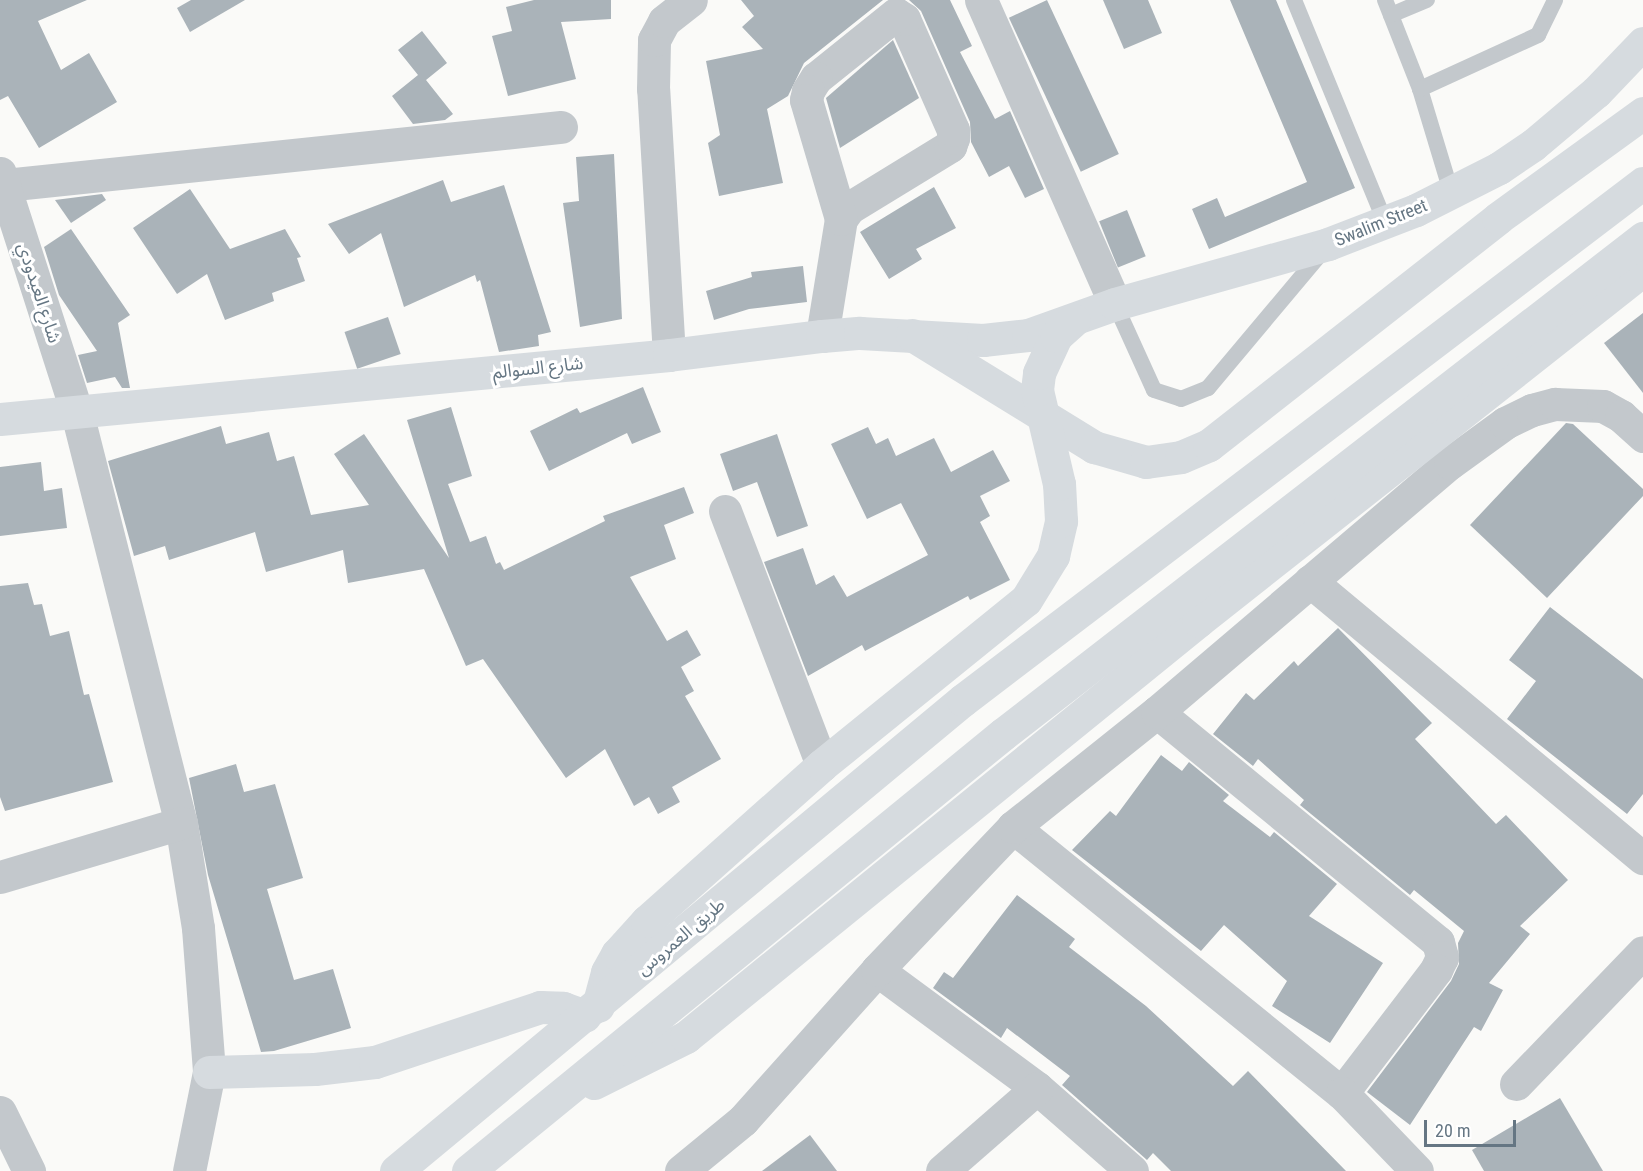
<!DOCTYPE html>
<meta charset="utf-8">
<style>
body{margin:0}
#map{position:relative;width:1643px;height:1171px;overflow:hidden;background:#fafaf8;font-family:"Roboto Condensed","Noto Sans Arabic",sans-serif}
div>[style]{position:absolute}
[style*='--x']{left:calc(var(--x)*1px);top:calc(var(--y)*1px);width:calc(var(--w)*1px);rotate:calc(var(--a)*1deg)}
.building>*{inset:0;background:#aab3b9;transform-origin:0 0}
.service>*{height:16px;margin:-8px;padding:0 8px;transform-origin:8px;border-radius:8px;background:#c3c8cc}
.minor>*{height:33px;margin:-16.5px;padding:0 16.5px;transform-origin:16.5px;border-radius:16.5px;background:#c3c8cc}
.tertiary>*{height:33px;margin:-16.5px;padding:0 16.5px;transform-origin:16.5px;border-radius:16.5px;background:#c3c8cc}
.secondary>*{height:33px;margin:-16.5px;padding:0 16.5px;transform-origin:16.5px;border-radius:16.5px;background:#d6dbdf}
.primary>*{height:33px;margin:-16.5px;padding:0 16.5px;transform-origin:16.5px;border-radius:16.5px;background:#d6dbdf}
span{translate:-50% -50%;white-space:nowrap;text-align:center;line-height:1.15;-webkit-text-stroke:6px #fff;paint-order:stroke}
.street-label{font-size:18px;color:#657683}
.scale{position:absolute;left:1424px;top:1120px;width:92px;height:27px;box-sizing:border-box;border:3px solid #657683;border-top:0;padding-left:8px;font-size:18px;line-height:21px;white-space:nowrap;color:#657683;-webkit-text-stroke:4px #fff;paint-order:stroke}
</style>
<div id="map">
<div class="building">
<i style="clip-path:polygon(0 0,87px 0,38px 21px,61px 70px,89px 53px,117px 102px,39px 148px,8px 96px,0 100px)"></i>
<i style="clip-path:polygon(191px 0,245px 0,190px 32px,177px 8px)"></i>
<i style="clip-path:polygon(534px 0,611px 0,611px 19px,561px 22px,576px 79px,508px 96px,492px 36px,512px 31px,506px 7px)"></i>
<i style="clip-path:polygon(741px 0,883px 0,804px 63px,788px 96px,767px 109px,783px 183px,719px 196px,708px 143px,720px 135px,706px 61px,763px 49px,742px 27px,754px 16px)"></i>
<i style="clip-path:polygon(909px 0,950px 0,972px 46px,960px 52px,995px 119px,1010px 111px,1044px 189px,1025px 198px,1009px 166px,989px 177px,971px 142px,970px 122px,921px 11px)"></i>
<i style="left:1047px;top:0;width:170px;height:42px;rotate:65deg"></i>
<i style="clip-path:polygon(1103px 0,1148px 0,1162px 33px,1124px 49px)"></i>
<i style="clip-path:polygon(1230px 0,1276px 0,1355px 188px,1209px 249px,1192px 209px,1217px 198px,1225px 217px,1307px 182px)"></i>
<i style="clip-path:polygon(422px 31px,447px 63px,426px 80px,453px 114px,445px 120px,413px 124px,392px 96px,418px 75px,398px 50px)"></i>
<i style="clip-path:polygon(893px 40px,919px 98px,840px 148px,826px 98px)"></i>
<i style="clip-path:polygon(614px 154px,622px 319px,580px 327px,563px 203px,579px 201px,576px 157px)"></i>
<i style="clip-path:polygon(443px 180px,451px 202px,504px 185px,551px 332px,538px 335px,539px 346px,499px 352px,480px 280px,477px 282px,475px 275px,404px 307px,381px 233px,349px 254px,328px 224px)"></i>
<i style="clip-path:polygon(934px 187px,956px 228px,916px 249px,922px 259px,889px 279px,860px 232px)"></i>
<i style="clip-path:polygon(190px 189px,230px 249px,285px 229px,301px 257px,297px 258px,305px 281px,272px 293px,274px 301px,225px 320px,207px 274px,177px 294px,133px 228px)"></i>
<i style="clip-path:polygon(102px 194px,106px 200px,71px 223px,55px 200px)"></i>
<i style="left:1127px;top:210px;width:50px;height:30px;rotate:68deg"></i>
<i style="clip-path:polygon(71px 229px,130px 315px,118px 323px,130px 388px,122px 388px,115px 377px,87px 383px,78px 355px,97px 351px,59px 295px,44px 247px)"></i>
<i style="clip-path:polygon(803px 266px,807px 302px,749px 309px,714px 320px,706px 291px,752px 277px,751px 272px)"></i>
<i style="clip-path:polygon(1643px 313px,1643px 393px,1604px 343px)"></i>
<i style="left:388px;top:317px;width:39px;height:46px;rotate:71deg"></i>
<i style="clip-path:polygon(643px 387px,661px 432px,632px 444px,627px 433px,549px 471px,530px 431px,577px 408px,580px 413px)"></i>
<i style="clip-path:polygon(451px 407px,472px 476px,448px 484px,470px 542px,486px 536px,496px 564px,500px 562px,504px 570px,605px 521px,603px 516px,684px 487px,694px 513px,664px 525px,676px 559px,630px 577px,667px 641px,687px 630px,701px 655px,681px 667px,694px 691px,685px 696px,721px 759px,672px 787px,680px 802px,658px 814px,649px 797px,634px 806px,605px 749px,566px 778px,483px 659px,466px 666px,424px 569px,348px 583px,343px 550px,266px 572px,255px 532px,169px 560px,165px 546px,134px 556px,108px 461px,221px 426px,226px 444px,269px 432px,277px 461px,294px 456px,311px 515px,369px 505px,334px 454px,364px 434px,449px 558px,407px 420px)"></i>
<i style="clip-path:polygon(1566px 423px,1573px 424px,1643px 489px,1643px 496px,1547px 598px,1470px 525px)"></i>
<i style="clip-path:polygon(868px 427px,876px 444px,888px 438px,896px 456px,934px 438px,951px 472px,993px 450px,1010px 481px,980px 496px,990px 516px,980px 522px,1010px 580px,970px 600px,968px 596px,865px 651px,862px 645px,808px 676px,764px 562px,803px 548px,816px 585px,834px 575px,847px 597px,928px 555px,901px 503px,867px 519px,831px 444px)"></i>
<i style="clip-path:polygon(777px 434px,808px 526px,777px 537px,757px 482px,733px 491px,720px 454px)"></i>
<i style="clip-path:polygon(41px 462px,44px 491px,62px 488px,67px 528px,0 536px,0 467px)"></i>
<i style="clip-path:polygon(28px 583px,34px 605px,42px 604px,50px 636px,69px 631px,84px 695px,89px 694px,113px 782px,5px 811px,0 797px,0 586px)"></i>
<i style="clip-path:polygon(1550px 607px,1643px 679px,1643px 794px,1627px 814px,1507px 719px,1536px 681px,1509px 660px)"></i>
<i style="clip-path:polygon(1338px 628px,1432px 723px,1415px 739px,1496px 824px,1506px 815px,1568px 880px,1520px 926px,1530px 934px,1489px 983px,1503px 990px,1481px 1031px,1474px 1027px,1410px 1125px,1367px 1092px,1451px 981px,1459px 964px,1458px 943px,1464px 931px,1414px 890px,1410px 895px,1300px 805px,1304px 800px,1258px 759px,1253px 766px,1213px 734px,1246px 693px,1254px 700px,1294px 661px,1298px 666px)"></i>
<i style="clip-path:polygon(1161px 755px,1182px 771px,1189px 762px,1229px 795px,1223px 801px,1270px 837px,1274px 832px,1337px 884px,1309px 916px,1383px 963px,1330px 1043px,1272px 1006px,1287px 981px,1224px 925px,1201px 951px,1072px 850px,1110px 811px,1116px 816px)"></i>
<i style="clip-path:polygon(236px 764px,244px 792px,275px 784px,303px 878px,267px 889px,294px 980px,333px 969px,351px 1028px,274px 1051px,261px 1052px,208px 875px,189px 778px)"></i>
<i style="clip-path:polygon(1017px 895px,1075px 939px,1069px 947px,1146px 1006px,1233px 1086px,1248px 1071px,1346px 1171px,1171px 1171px,1153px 1153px,1147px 1160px,1062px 1085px,1070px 1076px,1007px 1028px,1001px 1038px,933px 988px,944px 972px,953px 978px)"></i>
<i style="clip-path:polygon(1560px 1098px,1603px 1171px,1484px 1171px,1472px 1150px)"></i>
<i style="clip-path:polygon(810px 1135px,837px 1171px,762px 1171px)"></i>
</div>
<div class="service">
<i style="--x:1294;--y:0;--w:240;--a:67.7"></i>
<i style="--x:1385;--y:0;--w:96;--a:68.5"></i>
<i style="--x:1420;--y:89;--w:108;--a:73.2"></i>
<i style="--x:1391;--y:15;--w:39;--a:-23"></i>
<i style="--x:1420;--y:89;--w:130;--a:-24.6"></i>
<i style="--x:1538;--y:35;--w:39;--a:-64"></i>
<i style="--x:1115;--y:304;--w:94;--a:65.6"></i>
<i style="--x:1154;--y:390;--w:28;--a:18"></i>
<i style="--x:1181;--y:399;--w:29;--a:-22"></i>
<i style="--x:1208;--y:388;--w:180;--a:-50"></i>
</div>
<div class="minor">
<i style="--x:981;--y:0;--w:332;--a:66.2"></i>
<i style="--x:5;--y:185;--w:559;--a:-5.96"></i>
<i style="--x:822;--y:336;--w:119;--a:-80.8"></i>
<i style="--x:841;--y:219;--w:14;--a:-54"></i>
<i style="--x:849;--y:208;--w:119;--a:-31.5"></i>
<i style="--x:950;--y:146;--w:9;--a:-69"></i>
<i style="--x:953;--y:138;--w:8;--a:-90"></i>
<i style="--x:953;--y:130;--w:121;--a:-113.8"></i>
<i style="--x:904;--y:19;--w:9;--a:-148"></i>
<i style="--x:896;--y:14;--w:102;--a:141.3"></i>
<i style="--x:816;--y:78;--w:15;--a:122"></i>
<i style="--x:808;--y:91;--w:9;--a:103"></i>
<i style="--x:806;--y:100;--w:124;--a:73.6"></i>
<i style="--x:669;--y:355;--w:266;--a:-93.4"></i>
<i style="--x:653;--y:89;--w:49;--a:-88.8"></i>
<i style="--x:654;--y:40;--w:21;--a:-62"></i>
<i style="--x:664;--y:21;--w:34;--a:-38"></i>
<i style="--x:77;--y:413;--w:423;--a:75.8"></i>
<i style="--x:181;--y:823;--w:106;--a:80.8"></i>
<i style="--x:198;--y:928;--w:144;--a:85.6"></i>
<i style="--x:209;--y:1072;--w:101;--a:101.4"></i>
<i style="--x:725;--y:511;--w:272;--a:69.1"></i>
<i style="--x:1310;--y:581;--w:433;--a:39.8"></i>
<i style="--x:1157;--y:712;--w:363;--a:39.3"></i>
<i style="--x:1438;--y:942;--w:16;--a:75"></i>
<i style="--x:1442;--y:957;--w:14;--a:115"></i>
<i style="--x:1436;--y:970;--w:155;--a:127.4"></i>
<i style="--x:1013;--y:827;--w:423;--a:39"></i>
<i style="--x:1342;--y:1093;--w:108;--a:46.1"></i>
<i style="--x:0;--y:877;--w:189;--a:-16.6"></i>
<i style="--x:877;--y:970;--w:199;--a:36.4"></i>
<i style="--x:1037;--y:1088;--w:126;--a:41.1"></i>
<i style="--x:1516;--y:1084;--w:183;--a:-46.1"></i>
<i style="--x:0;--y:1112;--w:66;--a:63.8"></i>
<i style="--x:681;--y:1171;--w:80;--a:-39.4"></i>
<i style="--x:743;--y:1120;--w:201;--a:-48.2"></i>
<i style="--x:877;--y:970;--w:197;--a:-46.4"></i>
<i style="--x:1013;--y:827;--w:184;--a:-38.6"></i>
<i style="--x:1157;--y:712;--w:385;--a:-40.4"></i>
<i style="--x:1450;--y:463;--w:68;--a:-36"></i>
<i style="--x:1505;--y:423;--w:30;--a:-26"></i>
<i style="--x:1532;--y:410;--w:24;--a:-15"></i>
<i style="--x:1555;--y:404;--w:48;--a:2.4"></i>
<i style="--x:1603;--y:406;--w:21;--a:29"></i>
<i style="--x:1621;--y:416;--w:30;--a:42"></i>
<i style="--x:942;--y:1171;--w:126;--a:-41.1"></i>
</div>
<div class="tertiary">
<i style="--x:0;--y:173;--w:252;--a:72.2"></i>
</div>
<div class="secondary">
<i style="--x:0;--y:419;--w:672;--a:-5.46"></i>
<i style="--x:669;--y:355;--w:154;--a:-7.1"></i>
<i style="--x:822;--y:336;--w:38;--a:-5"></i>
<i style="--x:860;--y:333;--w:123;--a:3.3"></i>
<i style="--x:983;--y:340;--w:45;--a:-6.3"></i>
<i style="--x:1028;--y:335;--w:92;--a:-19.6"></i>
<i style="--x:1115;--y:304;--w:221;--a:-15.7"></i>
<i style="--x:1328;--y:244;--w:94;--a:-21.1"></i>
<i style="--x:1416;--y:210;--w:93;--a:-26.8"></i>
<i style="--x:1499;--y:168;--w:41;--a:-34.1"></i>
<i style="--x:1533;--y:145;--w:82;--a:-40.1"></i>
<i style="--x:1596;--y:92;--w:68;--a:-46.2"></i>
</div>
<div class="primary">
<i style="--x:912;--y:335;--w:214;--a:31.6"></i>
<i style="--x:1094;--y:447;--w:54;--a:16.1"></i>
<i style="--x:1146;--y:462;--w:35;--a:-8"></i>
<i style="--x:1181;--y:457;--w:30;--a:-23"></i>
<i style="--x:1209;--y:445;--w:367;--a:-38.1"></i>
<i style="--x:1498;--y:218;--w:179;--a:-35.9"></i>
<i style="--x:598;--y:1006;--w:35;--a:-75"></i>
<i style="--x:607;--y:972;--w:21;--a:-61"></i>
<i style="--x:617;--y:954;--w:45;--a:-47.7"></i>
<i style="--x:647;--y:921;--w:234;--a:-41.7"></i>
<i style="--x:822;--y:765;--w:262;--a:-39"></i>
<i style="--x:1026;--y:600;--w:52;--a:-58.5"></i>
<i style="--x:1053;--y:556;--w:36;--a:-77"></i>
<i style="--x:1061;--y:521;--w:37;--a:-93"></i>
<i style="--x:1059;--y:484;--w:97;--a:-103.2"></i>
<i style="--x:1037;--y:390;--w:17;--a:-83"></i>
<i style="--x:1039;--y:373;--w:41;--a:-65.3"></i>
<i style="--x:1056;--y:336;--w:24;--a:-42"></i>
<i style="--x:209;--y:1072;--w:106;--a:-1.6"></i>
<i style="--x:315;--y:1069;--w:60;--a:-6.7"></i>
<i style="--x:375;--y:1062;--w:174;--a:-18.4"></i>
<i style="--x:540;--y:1007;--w:23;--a:2"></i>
<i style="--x:563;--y:1008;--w:23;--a:20"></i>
<i style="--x:594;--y:1083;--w:103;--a:-26.6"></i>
<i style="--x:686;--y:1037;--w:660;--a:-39.09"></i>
<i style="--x:1198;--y:621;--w:567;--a:-38.27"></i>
<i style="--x:396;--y:1171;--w:737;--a:-39.72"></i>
<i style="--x:963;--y:700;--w:854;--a:-37.25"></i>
<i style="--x:468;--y:1171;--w:691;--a:-39.24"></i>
<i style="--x:1003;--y:734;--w:810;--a:-37.78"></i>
</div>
<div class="street-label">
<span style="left:1381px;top:223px;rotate:-22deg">Swalim Street</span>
<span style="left:39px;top:293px;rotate:72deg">شارع العيدودي</span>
<span style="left:538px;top:368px;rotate:-6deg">شارع السوالم</span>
<span style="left:681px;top:937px;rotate:-40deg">طريق العمروس</span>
</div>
<div class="scale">20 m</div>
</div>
